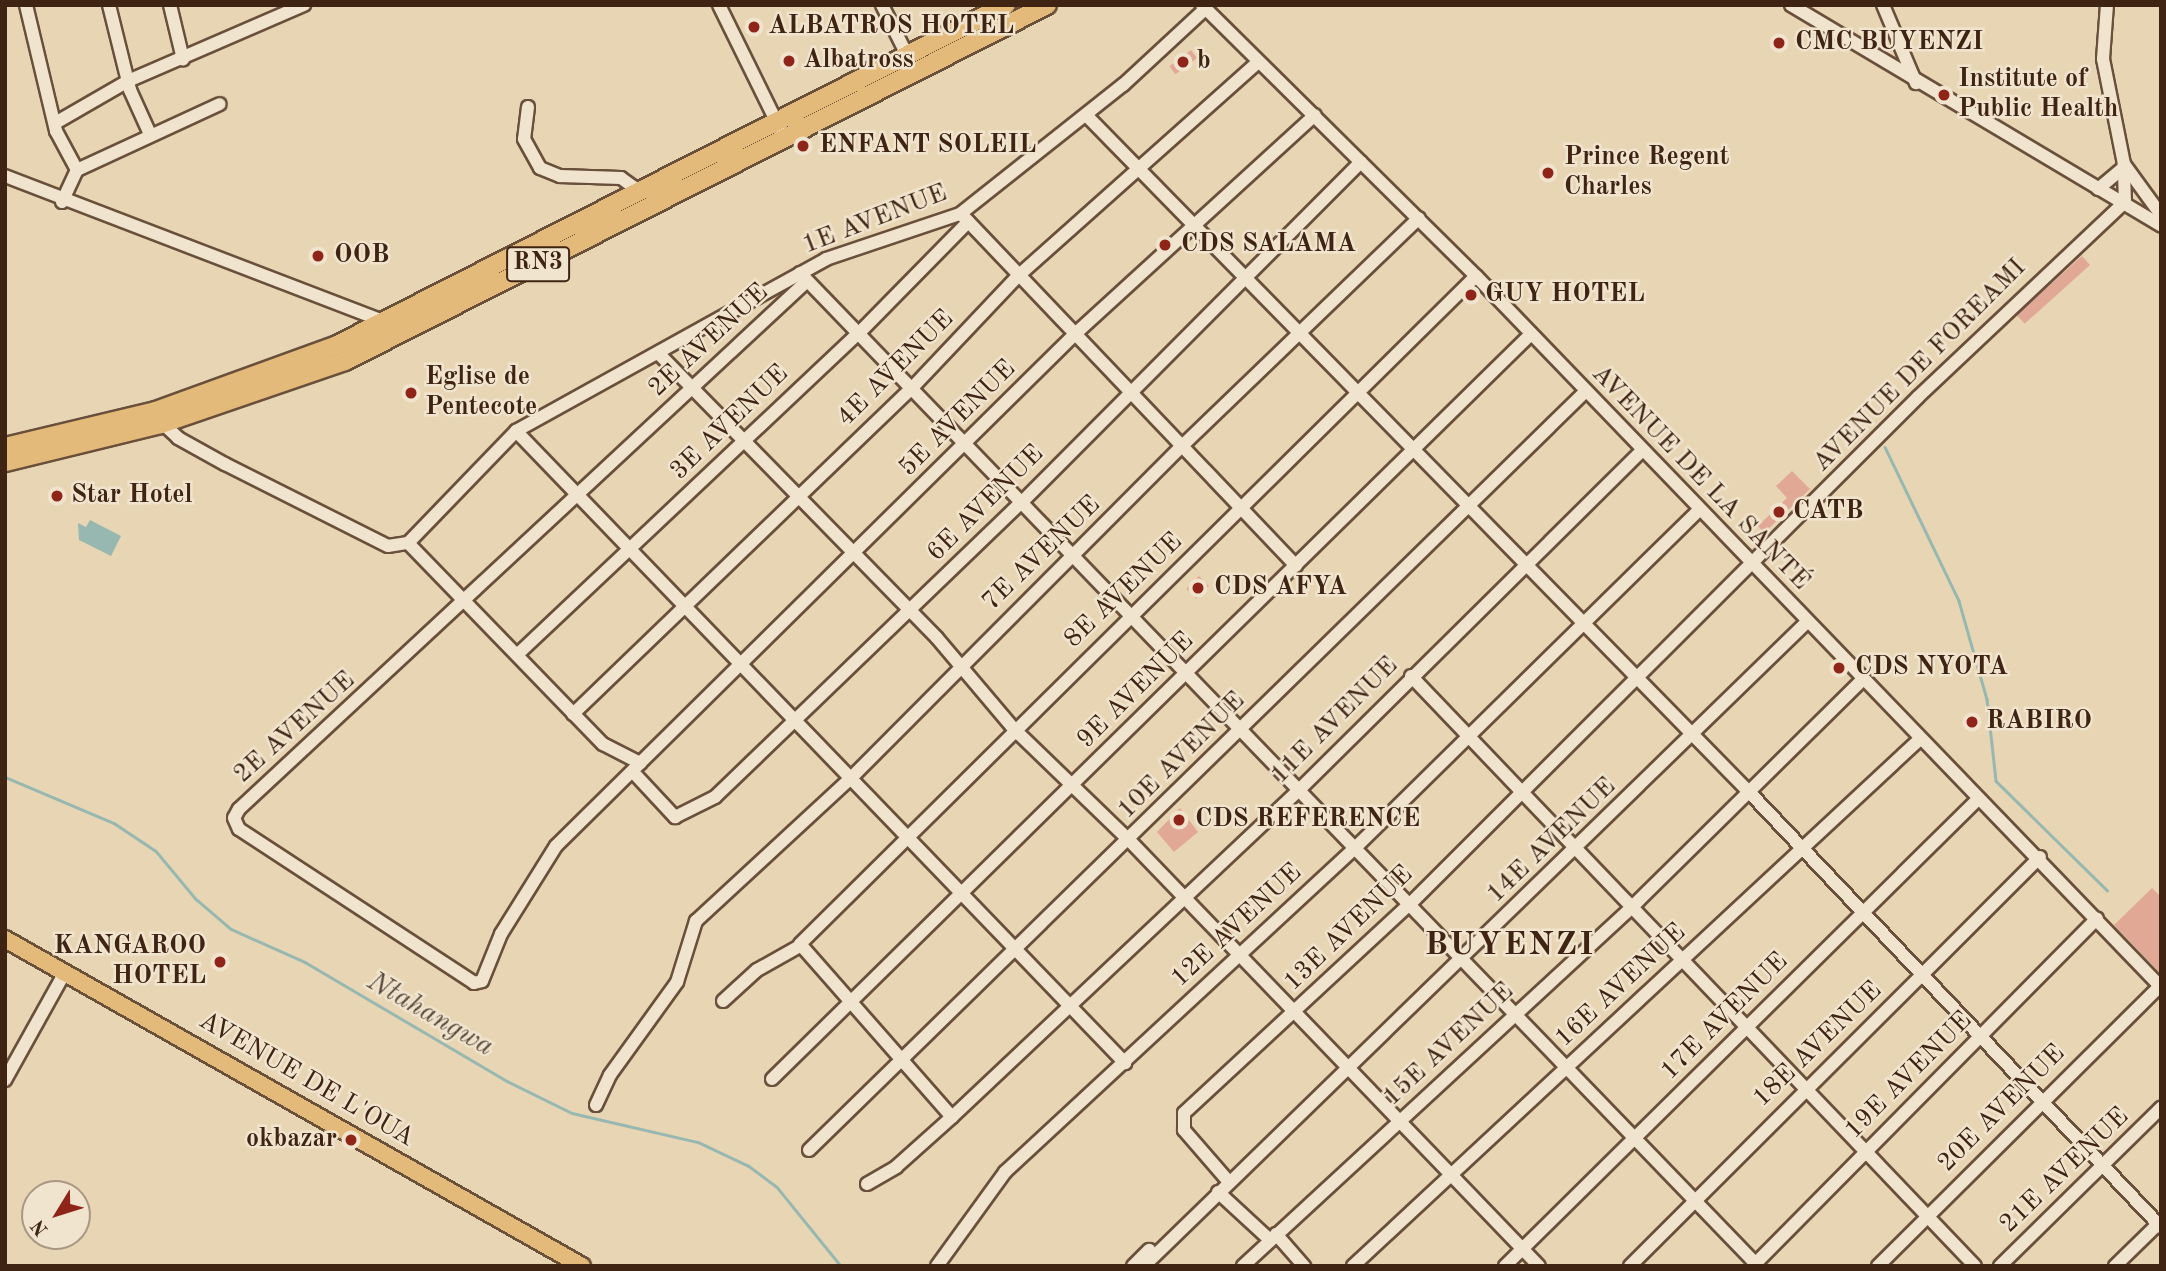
<!DOCTYPE html>
<meta charset="utf-8">
<style>
body{margin:0}
#map{position:relative;width:2166px;height:1271px;overflow:hidden;background:#e8d5b4;font-family:"Old Standard TT",serif}
div>[style]{position:absolute}
[style*='--x']{left:calc(var(--x)*1px);top:calc(var(--y)*1px);width:calc(var(--w)*1px);rotate:calc(var(--a)*1deg)}
.water>*{inset:0;background:#97b8b1}
.stream>*{height:2.5px;margin:-1.25px;padding:0 1.25px;transform-origin:1.25px;border-radius:1.25px;background:#97b8b1}
.building>*{inset:0;background:#e2a896;transform-origin:0 0}
.roads{filter:drop-shadow(2px 0 #69503b) drop-shadow(-2px 0 #69503b) drop-shadow(0 2px #69503b) drop-shadow(0 -2px #69503b)}
.minor>*{height:12px;margin:-6px;padding:0 6px;transform-origin:6px;border-radius:6px;background:#f0e4ce}
.major>*{height:16px;margin:-8px;padding:0 8px;transform-origin:8px;border-radius:8px;background:#e4ba7a}
.highway>*{height:18px;margin:-9px;padding:0 9px;transform-origin:9px;border-radius:9px;background:#e4ba7a}
.dots>*{width:19px;height:19px;translate:-50% -50%;box-sizing:border-box;border:4px solid #f0e4ce;border-radius:50%}
span{translate:-50% -50%;white-space:nowrap;text-align:center;line-height:1.15;-webkit-text-stroke:5px #f0e4ce;paint-order:stroke}
.shield-label span{padding:2px 5px;background:#f0e4ce;border:2px solid;border-radius:5px;-webkit-text-stroke-width:0}
.shield-label{font-size:24px;color:#3f2413;font-weight:700}
.poi-label{font-size:26px;color:#3f2413;font-weight:700}
.left{translate:0 -50%;text-align:left}
.right{translate:-100% -50%;text-align:right}
.street-label{font-size:26px;color:#3f2413}
.water-label{font-size:28px;color:#55493a;font-style:italic}
.district-label{font-size:33px;color:#3f2413;font-weight:700;letter-spacing:2px}
.frame{position:absolute;inset:0;border:7px solid #3f2413;pointer-events:none}
.north{position:absolute;left:21px;top:1180px;width:70px;height:70px;box-sizing:border-box;background:#f0e4ce;border:2px solid #a99783;border-radius:50%;rotate:232deg;font-size:19px;font-weight:700;line-height:28px;text-align:center;color:#3f2413}
.north::after{content:'';display:block;margin:auto;width:24px;height:32px;background:#8f2418;clip-path:polygon(50% 0,100% 100%,50% 72%,0 100%)}
</style>
<div id="map">
<div class="water">
<i style="clip-path:polygon(90px 520px,121px 536px,111px 556px,79px 540px,78px 523px,86px 527px)"></i>
</div>
<div class="stream">
<i style="--x:1885;--y:447;--w:171;--a:64.3"></i>
<i style="--x:1959;--y:601;--w:102;--a:74.1"></i>
<i style="--x:1987;--y:699;--w:82;--a:83.7"></i>
<i style="--x:1996;--y:781;--w:156;--a:44.5"></i>
<i style="--x:5;--y:777;--w:118;--a:22.9"></i>
<i style="--x:114;--y:823;--w:50;--a:33.7"></i>
<i style="--x:156;--y:851;--w:62;--a:50.2"></i>
<i style="--x:196;--y:899;--w:46;--a:40.6"></i>
<i style="--x:231;--y:929;--w:81;--a:24"></i>
<i style="--x:305;--y:962;--w:234;--a:30.5"></i>
<i style="--x:507;--y:1081;--w:72;--a:26.2"></i>
<i style="--x:572;--y:1113;--w:129;--a:13"></i>
<i style="--x:698;--y:1142;--w:56;--a:25.2"></i>
<i style="--x:749;--y:1166;--w:35;--a:37"></i>
<i style="--x:777;--y:1187;--w:102;--a:51"></i>
</div>
<div class="building">
<i style="left:1191px;top:50px;width:10px;height:27px;rotate:53deg"></i>
<i style="left:2082px;top:256px;width:12px;height:88px;rotate:48deg"></i>
<i style="clip-path:polygon(1792px 471px,1810px 489px,1764px 533px,1758px 526px,1787px 498px,1776px 486px)"></i>
<i style="left:1199px;top:576px;width:14px;height:18px;rotate:45deg"></i>
<i style="clip-path:polygon(1180px 808px,1198px 832px,1174px 852px,1157px 832px)"></i>
<i style="clip-path:polygon(2152px 888px,2161px 897px,2161px 974px,2114px 925px)"></i>
</div>
<div class="roads">
<div class="minor">
<i style="--x:26;--y:5;--w:130;--a:76.6"></i>
<i style="--x:56;--y:131;--w:44;--a:61.7"></i>
<i style="--x:109;--y:5;--w:88;--a:76.1"></i>
<i style="--x:130;--y:90;--w:48;--a:65.6"></i>
<i style="--x:170;--y:5;--w:56;--a:76.5"></i>
<i style="--x:719;--y:5;--w:138;--a:63.8"></i>
<i style="--x:882;--y:5;--w:58;--a:63.4"></i>
<i style="--x:1202;--y:5;--w:385;--a:44.7"></i>
<i style="--x:1476;--y:276;--w:987;--a:46.07"></i>
<i style="--x:1791;--y:5;--w:431;--a:30.8"></i>
<i style="--x:1883;--y:5;--w:85;--a:67.1"></i>
<i style="--x:528;--y:107;--w:32;--a:97"></i>
<i style="--x:524;--y:139;--w:33;--a:61"></i>
<i style="--x:540;--y:168;--w:22;--a:22"></i>
<i style="--x:560;--y:176;--w:61;--a:1.9"></i>
<i style="--x:621;--y:178;--w:24;--a:36"></i>
<i style="--x:1086;--y:115;--w:949;--a:45.6"></i>
<i style="--x:1750;--y:793;--w:598;--a:46.56"></i>
<i style="--x:57;--y:122;--w:82;--a:-30"></i>
<i style="--x:128;--y:81;--w:192;--a:-23.4"></i>
<i style="--x:2124;--y:164;--w:63;--a:54"></i>
<i style="--x:5;--y:176;--w:410;--a:21"></i>
<i style="--x:2098;--y:189;--w:33;--a:-40"></i>
<i style="--x:62;--y:202;--w:35;--a:-65"></i>
<i style="--x:77;--y:170;--w:157;--a:-24.8"></i>
<i style="--x:963;--y:216;--w:483;--a:46.4"></i>
<i style="--x:800;--y:273;--w:1380;--a:46.03"></i>
<i style="--x:807;--y:281;--w:776;--a:137.09"></i>
<i style="--x:239;--y:809;--w:10;--a:119"></i>
<i style="--x:234;--y:818;--w:12;--a:66"></i>
<i style="--x:239;--y:829;--w:281;--a:33.2"></i>
<i style="--x:474;--y:983;--w:8;--a:-14"></i>
<i style="--x:482;--y:981;--w:51;--a:-68"></i>
<i style="--x:501;--y:934;--w:104;--a:-58"></i>
<i style="--x:556;--y:846;--w:728;--a:-44.61"></i>
<i style="--x:1074;--y:335;--w:326;--a:-42.4"></i>
<i style="--x:659;--y:354;--w:397;--a:45.6"></i>
<i style="--x:937;--y:638;--w:119;--a:49.8"></i>
<i style="--x:1014;--y:729;--w:160;--a:44"></i>
<i style="--x:1129;--y:840;--w:591;--a:46.1"></i>
<i style="--x:159;--y:420;--w:26;--a:43"></i>
<i style="--x:178;--y:438;--w:54;--a:29"></i>
<i style="--x:225;--y:464;--w:182;--a:26.7"></i>
<i style="--x:388;--y:546;--w:20;--a:-9"></i>
<i style="--x:408;--y:543;--w:280;--a:45.9"></i>
<i style="--x:603;--y:744;--w:42;--a:27.2"></i>
<i style="--x:516;--y:431;--w:878;--a:46.06"></i>
<i style="--x:408;--y:543;--w:156;--a:-46"></i>
<i style="--x:516;--y:431;--w:355;--a:-29"></i>
<i style="--x:826;--y:259;--w:141;--a:-18.6"></i>
<i style="--x:960;--y:214;--w:208;--a:-38.4"></i>
<i style="--x:1123;--y:85;--w:112;--a:-42.8"></i>
<i style="--x:519;--y:653;--w:467;--a:-43.3"></i>
<i style="--x:859;--y:333;--w:156;--a:-45.5"></i>
<i style="--x:1411;--y:676;--w:816;--a:46.29"></i>
<i style="--x:573;--y:714;--w:470;--a:-43.9"></i>
<i style="--x:912;--y:388;--w:154;--a:-46.6"></i>
<i style="--x:1018;--y:276;--w:322;--a:-41.7"></i>
<i style="--x:633;--y:772;--w:62;--a:47"></i>
<i style="--x:675;--y:817;--w:45;--a:-26.6"></i>
<i style="--x:715;--y:797;--w:426;--a:-43.9"></i>
<i style="--x:1022;--y:502;--w:480;--a:-45.1"></i>
<i style="--x:723;--y:1001;--w:46;--a:-42.4"></i>
<i style="--x:757;--y:970;--w:49;--a:-29.2"></i>
<i style="--x:772;--y:1079;--w:1064;--a:-44.47"></i>
<i style="--x:5;--y:1080;--w:124;--a:-60.9"></i>
<i style="--x:596;--y:1105;--w:33;--a:-65"></i>
<i style="--x:610;--y:1075;--w:115;--a:-54.2"></i>
<i style="--x:677;--y:982;--w:64;--a:-72.7"></i>
<i style="--x:696;--y:921;--w:209;--a:-42.7"></i>
<i style="--x:850;--y:779;--w:469;--a:-45.1"></i>
<i style="--x:1181;--y:447;--w:330;--a:-43.9"></i>
<i style="--x:952;--y:1117;--w:230;--a:-131.3"></i>
<i style="--x:800;--y:944;--w:950;--a:-44.66"></i>
<i style="--x:809;--y:1150;--w:1085;--a:-44.33"></i>
<i style="--x:1229;--y:1182;--w:69;--a:-130.9"></i>
<i style="--x:1184;--y:1130;--w:17;--a:-90"></i>
<i style="--x:1184;--y:1113;--w:311;--a:-42.8"></i>
<i style="--x:1412;--y:902;--w:715;--a:-44.94"></i>
<i style="--x:1918;--y:397;--w:284;--a:-43.3"></i>
<i style="--x:2125;--y:202;--w:38;--a:-92"></i>
<i style="--x:2124;--y:164;--w:107;--a:-101.3"></i>
<i style="--x:2103;--y:59;--w:54;--a:-85.8"></i>
<i style="--x:867;--y:1184;--w:34;--a:-30"></i>
<i style="--x:896;--y:1167;--w:75;--a:-41.8"></i>
<i style="--x:952;--y:1117;--w:477;--a:-43.3"></i>
<i style="--x:1299;--y:790;--w:483;--a:-44.7"></i>
<i style="--x:1218;--y:1192;--w:71;--a:42.7"></i>
<i style="--x:1276;--y:1234;--w:43;--a:48.8"></i>
<i style="--x:937;--y:1266;--w:116;--a:-54.1"></i>
<i style="--x:1005;--y:1172;--w:477;--a:-42.8"></i>
<i style="--x:1355;--y:848;--w:482;--a:-44.5"></i>
<i style="--x:1133;--y:1266;--w:23;--a:-45"></i>
<i style="--x:1144;--y:1266;--w:924;--a:-44.17"></i>
<i style="--x:1243;--y:1266;--w:527;--a:-42.69"></i>
<i style="--x:1630;--y:909;--w:327;--a:-44.6"></i>
<i style="--x:1353;--y:1266;--w:774;--a:-42.91"></i>
<i style="--x:1505;--y:1266;--w:663;--a:-44.63"></i>
<i style="--x:1630;--y:1266;--w:579;--a:-44.93"></i>
<i style="--x:1753;--y:1266;--w:489;--a:-45.3"></i>
<i style="--x:1878;--y:1266;--w:397;--a:-44.8"></i>
<i style="--x:2000;--y:1266;--w:226;--a:-44.5"></i>
<i style="--x:2115;--y:1266;--w:64;--a:-44.4"></i>
</div>
<div class="major">
<i style="--x:5;--y:939;--w:663;--a:29.54"></i>
</div>
<div class="highway">
<i style="--x:5;--y:447;--w:155;--a:-13.4"></i>
<i style="--x:156;--y:411;--w:193;--a:-20"></i>
<i style="--x:337;--y:345;--w:750;--a:-26.94"></i>
<i style="--x:5;--y:462;--w:161;--a:-13.7"></i>
<i style="--x:161;--y:424;--w:194;--a:-18.9"></i>
<i style="--x:345;--y:361;--w:787;--a:-26.89"></i>
</div>
</div>
<div class="dots">
<i style="left:754px;top:27px;background:#8f2418"></i>
<i style="left:1779px;top:43px;background:#8f2418"></i>
<i style="left:789px;top:61px;background:#8f2418"></i>
<i style="left:1183px;top:62px;background:#8f2418"></i>
<i style="left:1944px;top:95px;background:#8f2418"></i>
<i style="left:803px;top:146px;background:#8f2418"></i>
<i style="left:1548px;top:173px;background:#8f2418"></i>
<i style="left:1165px;top:245px;background:#8f2418"></i>
<i style="left:318px;top:256px;background:#8f2418"></i>
<i style="left:1471px;top:295px;background:#8f2418"></i>
<i style="left:411px;top:393px;background:#8f2418"></i>
<i style="left:57px;top:496px;background:#8f2418"></i>
<i style="left:1779px;top:512px;background:#8f2418"></i>
<i style="left:1198px;top:588px;background:#8f2418"></i>
<i style="left:1839px;top:668px;background:#8f2418"></i>
<i style="left:1972px;top:722px;background:#8f2418"></i>
<i style="left:1179px;top:820px;background:#8f2418"></i>
<i style="left:220px;top:962px;background:#8f2418"></i>
<i style="left:351px;top:1140px;background:#8f2418"></i>
</div>
<div class="shield-label">
<span style="left:538px;top:264px">RN3</span>
</div>
<div class="poi-label">
<span class="left" style="left:768px;top:27px">ALBATROS HOTEL</span>
<span class="left" style="left:1795px;top:43px">CMC BUYENZI</span>
<span class="left" style="left:803px;top:61px">Albatross</span>
<span class="left" style="left:1197px;top:62px">b</span>
<span class="left" style="left:1958px;top:95px">Institute of<br>Public Health</span>
<span class="left" style="left:819px;top:146px">ENFANT SOLEIL</span>
<span class="left" style="left:1564px;top:173px">Prince Regent<br>Charles</span>
<span class="left" style="left:1181px;top:245px">CDS SALAMA</span>
<span class="left" style="left:334px;top:256px">OOB</span>
<span class="left" style="left:1485px;top:295px">GUY HOTEL</span>
<span class="left" style="left:425px;top:393px">Eglise de<br>Pentecote</span>
<span class="left" style="left:71px;top:496px">Star Hotel</span>
<span class="left" style="left:1793px;top:512px">CATB</span>
<span class="left" style="left:1214px;top:588px">CDS AFYA</span>
<span class="left" style="left:1855px;top:668px">CDS NYOTA</span>
<span class="left" style="left:1986px;top:722px">RABIRO</span>
<span class="left" style="left:1195px;top:820px">CDS REFERENCE</span>
<span class="right" style="left:206px;top:962px">KANGAROO<br>HOTEL</span>
<span class="right" style="left:337px;top:1140px">okbazar</span>
</div>
<div class="street-label">
<span style="left:875px;top:220px;rotate:-21deg">1E AVENUE</span>
<span style="left:709px;top:341px;rotate:-43deg">2E AVENUE</span>
<span style="left:1920px;top:366px;rotate:-45deg">AVENUE DE FOREAMI</span>
<span style="left:896px;top:369px;rotate:-45deg">4E AVENUE</span>
<span style="left:958px;top:419px;rotate:-45deg">5E AVENUE</span>
<span style="left:730px;top:423px;rotate:-44deg">3E AVENUE</span>
<span style="left:1700px;top:478px;rotate:46deg">AVENUE DE LA SANTÉ</span>
<span style="left:986px;top:504px;rotate:-45deg">6E AVENUE</span>
<span style="left:1042px;top:554px;rotate:-44deg">7E AVENUE</span>
<span style="left:1124px;top:591px;rotate:-44deg">8E AVENUE</span>
<span style="left:1136px;top:691px;rotate:-45deg">9E AVENUE</span>
<span style="left:1335px;top:721px;rotate:-45deg">11E AVENUE</span>
<span style="left:295px;top:728px;rotate:-42deg">2E AVENUE</span>
<span style="left:1182px;top:756px;rotate:-45deg">10E AVENUE</span>
<span style="left:1552px;top:841px;rotate:-44deg">14E AVENUE</span>
<span style="left:1237px;top:926px;rotate:-43deg">12E AVENUE</span>
<span style="left:1349px;top:929px;rotate:-44deg">13E AVENUE</span>
<span style="left:1621px;top:986px;rotate:-43deg">16E AVENUE</span>
<span style="left:1725px;top:1017px;rotate:-45deg">17E AVENUE</span>
<span style="left:1449px;top:1045px;rotate:-43deg">15E AVENUE</span>
<span style="left:1818px;top:1045px;rotate:-44deg">18E AVENUE</span>
<span style="left:1909px;top:1076px;rotate:-45deg">19E AVENUE</span>
<span style="left:306px;top:1080px;rotate:30deg">AVENUE DE L'OUA</span>
<span style="left:2002px;top:1109px;rotate:-45deg">20E AVENUE</span>
<span style="left:2065px;top:1171px;rotate:-44deg">21E AVENUE</span>
</div>
<div class="water-label">
<span style="left:430px;top:1015px;rotate:30deg">Ntahangwa</span>
</div>
<div class="district-label">
<span style="left:1510px;top:946px">BUYENZI</span>
</div>
<div class="frame"></div>
<div class="north">N</div>
</div>
